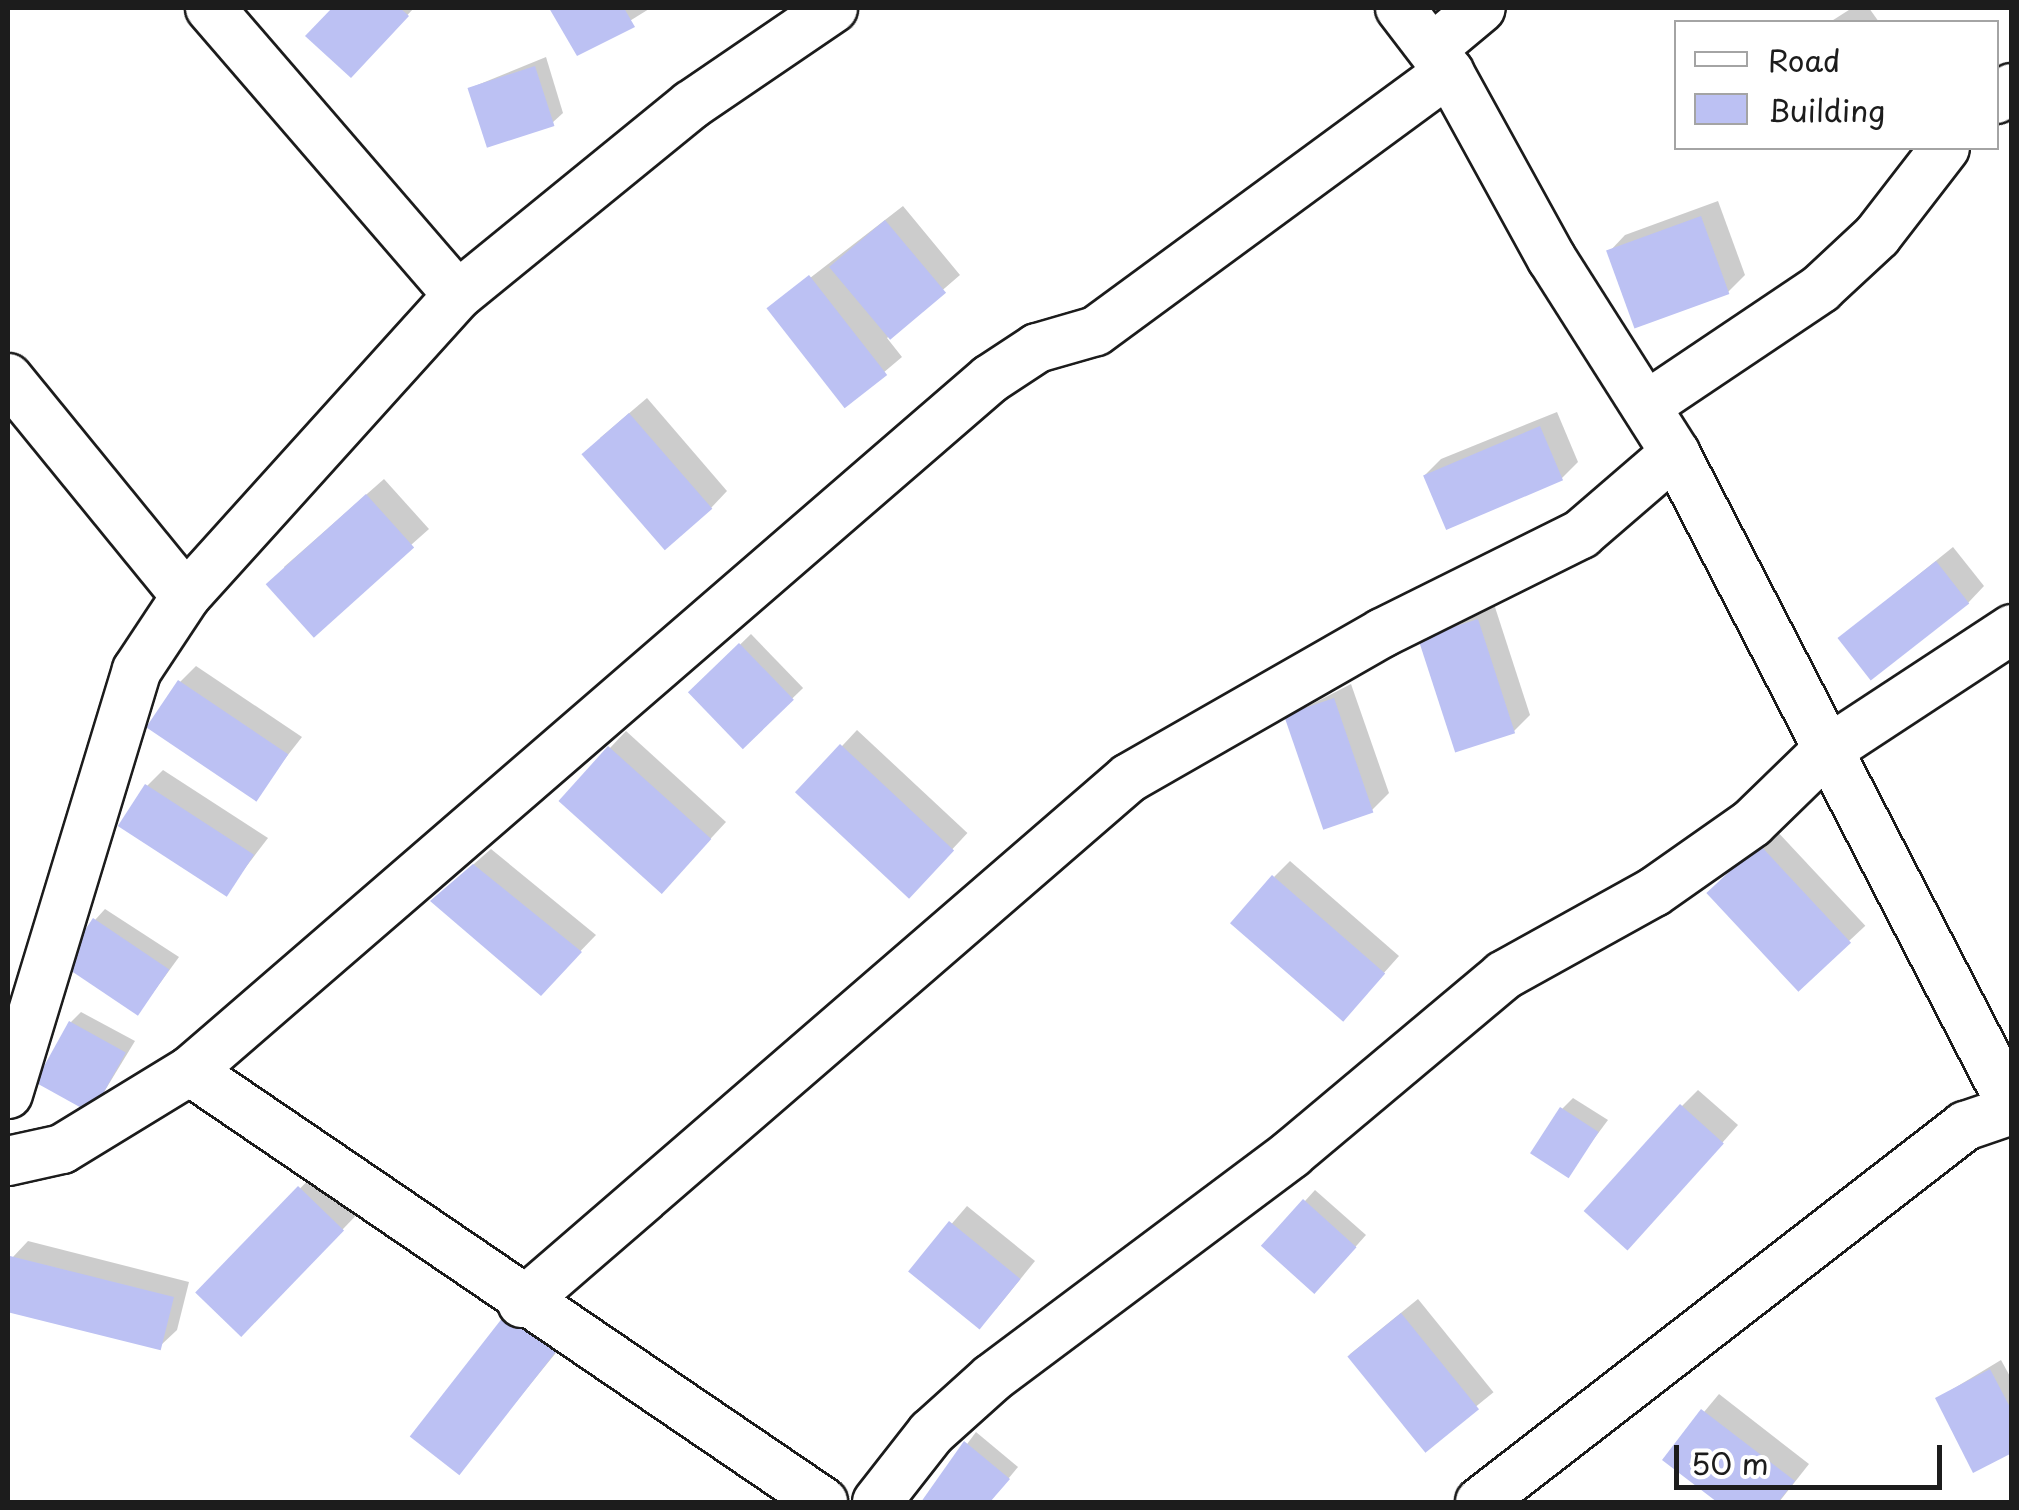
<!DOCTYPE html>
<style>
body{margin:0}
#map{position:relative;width:2019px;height:1510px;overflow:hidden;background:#fff;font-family:"Playpen Sans",sans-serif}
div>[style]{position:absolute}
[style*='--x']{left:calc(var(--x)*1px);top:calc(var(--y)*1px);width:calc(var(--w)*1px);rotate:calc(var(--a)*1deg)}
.shadow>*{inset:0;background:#0003;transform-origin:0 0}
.building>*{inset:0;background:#bcc1f3;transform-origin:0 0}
.roads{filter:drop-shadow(2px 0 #1c1c1c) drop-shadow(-2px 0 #1c1c1c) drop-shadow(0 2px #1c1c1c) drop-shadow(0 -2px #1c1c1c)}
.minor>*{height:48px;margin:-24px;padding:0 24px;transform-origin:24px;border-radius:24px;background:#fff}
span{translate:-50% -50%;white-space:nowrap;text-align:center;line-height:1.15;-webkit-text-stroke:8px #fff;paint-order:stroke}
.frame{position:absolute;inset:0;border:10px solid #1c1c1c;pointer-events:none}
.legend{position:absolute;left:1674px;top:20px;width:325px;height:130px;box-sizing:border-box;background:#fff;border:2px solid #a4a4a4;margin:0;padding:12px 18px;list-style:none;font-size:30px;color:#1c1c1c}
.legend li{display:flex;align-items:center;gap:20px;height:50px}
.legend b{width:50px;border:2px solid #a4a4a4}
.scale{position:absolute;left:1674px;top:1445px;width:268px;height:45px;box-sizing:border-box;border:5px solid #1c1c1c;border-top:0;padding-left:12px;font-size:30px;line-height:35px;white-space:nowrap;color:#1c1c1c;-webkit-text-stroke:8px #fff;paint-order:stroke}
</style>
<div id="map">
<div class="shadow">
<i style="clip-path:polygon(335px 8px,414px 8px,351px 75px,309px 36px)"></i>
<i style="clip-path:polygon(552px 8px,649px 8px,649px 9px,578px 53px)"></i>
<i style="clip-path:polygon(1852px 8px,1869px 8px,1879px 22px,1830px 22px)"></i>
<i style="clip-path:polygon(546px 57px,563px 113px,552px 123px,470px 88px)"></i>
<i style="clip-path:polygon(1718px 201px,1745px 275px,1728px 292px,1609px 252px,1625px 235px)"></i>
<i style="clip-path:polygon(903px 206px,960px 275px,887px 338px,902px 357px,845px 405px,770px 309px)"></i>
<i style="clip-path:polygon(647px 398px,727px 491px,711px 508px,600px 438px)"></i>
<i style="clip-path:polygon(1557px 412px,1578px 462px,1562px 478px,1425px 475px,1441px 459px)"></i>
<i style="clip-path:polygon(384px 479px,429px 529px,312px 633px,284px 567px)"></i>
<i style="clip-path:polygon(1953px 547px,1984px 586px,1968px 603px,1840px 638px)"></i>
<i style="clip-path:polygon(1494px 604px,1530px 715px,1514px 731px,1436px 620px)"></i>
<i style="left:751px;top:634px;width:75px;height:83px;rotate:46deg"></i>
<i style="clip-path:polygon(196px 666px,302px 737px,255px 797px,180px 682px)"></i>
<i style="clip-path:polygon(1351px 684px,1389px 793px,1372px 810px,1287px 717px)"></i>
<i style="left:857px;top:730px;width:151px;height:85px;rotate:43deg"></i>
<i style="clip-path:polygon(626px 731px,726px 822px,677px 875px,561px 800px)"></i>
<i style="clip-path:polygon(163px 770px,268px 838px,226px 893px,147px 786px)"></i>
<i style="left:1776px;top:830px;width:131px;height:93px;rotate:47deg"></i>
<i style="clip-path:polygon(491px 849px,596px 935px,541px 992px,450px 885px)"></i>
<i style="clip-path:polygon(1290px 861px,1399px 956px,1358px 1002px,1274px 877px)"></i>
<i style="clip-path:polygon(105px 909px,179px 957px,139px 1012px,95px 920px)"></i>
<i style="clip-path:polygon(81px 1012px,135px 1041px,93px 1110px,71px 1022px)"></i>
<i style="clip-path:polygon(1698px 1090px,1738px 1125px,1645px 1230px,1682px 1106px)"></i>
<i style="clip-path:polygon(1573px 1098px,1608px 1120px,1567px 1175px,1562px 1109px)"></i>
<i style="left:316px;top:1172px;width:59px;height:168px;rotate:44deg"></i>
<i style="clip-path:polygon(1315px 1190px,1366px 1235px,1325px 1281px,1264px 1246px)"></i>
<i style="clip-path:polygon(967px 1206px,1035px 1261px,996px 1309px,911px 1271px)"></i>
<i style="clip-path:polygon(28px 1241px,189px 1282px,177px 1330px,160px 1346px,8px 1308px,12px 1258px)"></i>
<i style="left:1418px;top:1299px;width:120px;height:88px;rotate:51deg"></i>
<i style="clip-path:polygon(509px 1314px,572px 1333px,459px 1472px)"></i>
<i style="clip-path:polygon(2001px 1360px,2012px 1380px,2012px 1450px,1938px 1398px)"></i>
<i style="clip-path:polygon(1719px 1394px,1809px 1464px,1779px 1502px,1721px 1502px,1665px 1459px)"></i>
<i style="clip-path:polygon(976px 1432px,1018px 1467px,989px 1502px,924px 1502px)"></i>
</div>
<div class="building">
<i style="clip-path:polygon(332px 8px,400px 8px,409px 16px,351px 78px,305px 36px)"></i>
<i style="clip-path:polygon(549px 8px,624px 8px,635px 27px,577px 56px)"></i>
<i style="left:535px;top:66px;width:63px;height:71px;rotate:72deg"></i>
<i style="left:1701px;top:216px;width:83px;height:101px;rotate:70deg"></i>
<i style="left:885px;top:220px;width:95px;height:73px;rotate:50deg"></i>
<i style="left:809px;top:275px;width:127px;height:54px;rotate:52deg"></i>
<i style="left:629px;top:413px;width:127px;height:63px;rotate:49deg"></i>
<i style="left:1540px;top:426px;width:59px;height:127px;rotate:67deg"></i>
<i style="left:366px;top:494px;width:72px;height:135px;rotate:48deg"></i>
<i style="left:1936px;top:561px;width:54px;height:125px;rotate:52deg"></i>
<i style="left:1478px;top:619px;width:120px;height:63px;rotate:72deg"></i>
<i style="left:739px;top:643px;width:79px;height:71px;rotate:46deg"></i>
<i style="left:178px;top:680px;width:133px;height:57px;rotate:34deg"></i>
<i style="left:1334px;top:698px;width:121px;height:53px;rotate:71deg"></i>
<i style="left:840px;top:744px;width:156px;height:66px;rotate:43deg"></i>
<i style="left:608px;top:746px;width:139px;height:74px;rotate:42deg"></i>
<i style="left:145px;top:784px;width:130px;height:50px;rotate:33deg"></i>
<i style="left:1759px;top:844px;width:135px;height:72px;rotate:47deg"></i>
<i style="clip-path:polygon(473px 864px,582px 952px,541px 996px,430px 901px)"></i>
<i style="left:1272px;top:875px;width:150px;height:64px;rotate:41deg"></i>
<i style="left:93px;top:918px;width:92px;height:56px;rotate:34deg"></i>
<i style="left:69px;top:1021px;width:65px;height:70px;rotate:29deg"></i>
<i style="left:1680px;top:1104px;width:59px;height:144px;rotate:42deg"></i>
<i style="left:1560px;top:1107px;width:46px;height:55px;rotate:33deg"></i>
<i style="left:298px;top:1186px;width:64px;height:148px;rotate:44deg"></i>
<i style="left:1303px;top:1199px;width:72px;height:63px;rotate:42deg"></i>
<i style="left:949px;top:1221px;width:92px;height:65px;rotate:39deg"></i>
<i style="left:10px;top:1256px;width:169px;height:55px;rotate:14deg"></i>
<i style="left:507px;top:1312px;width:63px;height:158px;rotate:38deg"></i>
<i style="left:1401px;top:1313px;width:124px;height:69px;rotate:51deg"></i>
<i style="clip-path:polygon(1990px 1369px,2012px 1411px,2012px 1453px,1973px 1473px,1935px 1398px)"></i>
<i style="clip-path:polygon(1701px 1409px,1795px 1481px,1778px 1502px,1717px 1502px,1662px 1460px)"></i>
<i style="clip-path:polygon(964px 1441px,1010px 1479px,990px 1502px,921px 1502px)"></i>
</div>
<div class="roads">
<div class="minor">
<i style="--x:210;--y:8;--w:379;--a:49.2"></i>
<i style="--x:1400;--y:8;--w:81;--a:52.6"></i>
<i style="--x:1449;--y:72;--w:213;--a:61.2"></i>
<i style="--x:1552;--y:259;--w:230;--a:57.6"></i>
<i style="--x:1675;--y:453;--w:735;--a:62.7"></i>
<i style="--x:1433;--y:48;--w:62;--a:-39.8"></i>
<i style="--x:1996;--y:99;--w:19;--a:-35"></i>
<i style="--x:8;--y:378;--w:281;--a:50.8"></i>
<i style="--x:1646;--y:406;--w:210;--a:-33.9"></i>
<i style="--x:1820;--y:289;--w:78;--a:-42.9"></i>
<i style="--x:1877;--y:236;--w:111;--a:-52.3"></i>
<i style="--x:190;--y:1071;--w:766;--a:34.25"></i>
<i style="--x:8;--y:1094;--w:443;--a:-73.1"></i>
<i style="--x:137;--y:670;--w:89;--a:-56.5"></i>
<i style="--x:186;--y:596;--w:406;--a:-47.9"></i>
<i style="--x:458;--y:295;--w:301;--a:-39.2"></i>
<i style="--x:691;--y:105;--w:172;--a:-34.3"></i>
<i style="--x:8;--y:1161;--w:55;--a:-12.5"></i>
<i style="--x:62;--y:1149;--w:150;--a:-31.4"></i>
<i style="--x:190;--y:1071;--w:1058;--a:-40.86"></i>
<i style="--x:990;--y:379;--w:56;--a:-33.4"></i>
<i style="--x:1037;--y:348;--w:61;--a:-16.1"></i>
<i style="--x:1096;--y:331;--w:438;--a:-36.3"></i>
<i style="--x:522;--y:1303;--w:803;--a:-40.86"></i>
<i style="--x:1129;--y:778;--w:292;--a:-29.8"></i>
<i style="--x:1382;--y:633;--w:222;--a:-26.4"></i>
<i style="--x:1581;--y:534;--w:124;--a:-40.8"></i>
<i style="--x:877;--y:1502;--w:88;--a:-52"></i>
<i style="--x:931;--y:1433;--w:82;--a:-42"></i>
<i style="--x:992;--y:1378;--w:374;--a:-36.8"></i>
<i style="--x:1291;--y:1154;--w:278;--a:-40"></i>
<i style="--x:1504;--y:975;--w:171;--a:-29"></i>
<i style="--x:1654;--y:892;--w:120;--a:-35.1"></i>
<i style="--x:1752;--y:823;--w:102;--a:-44.2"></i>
<i style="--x:1825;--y:752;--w:224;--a:-33.3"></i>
<i style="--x:1480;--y:1502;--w:614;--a:-37.78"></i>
<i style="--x:1965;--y:1126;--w:50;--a:-18.8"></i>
</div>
</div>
<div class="frame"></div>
<ul class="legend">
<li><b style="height:12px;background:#fff"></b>Road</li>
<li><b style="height:28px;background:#bcc1f3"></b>Building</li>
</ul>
<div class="scale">50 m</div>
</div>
